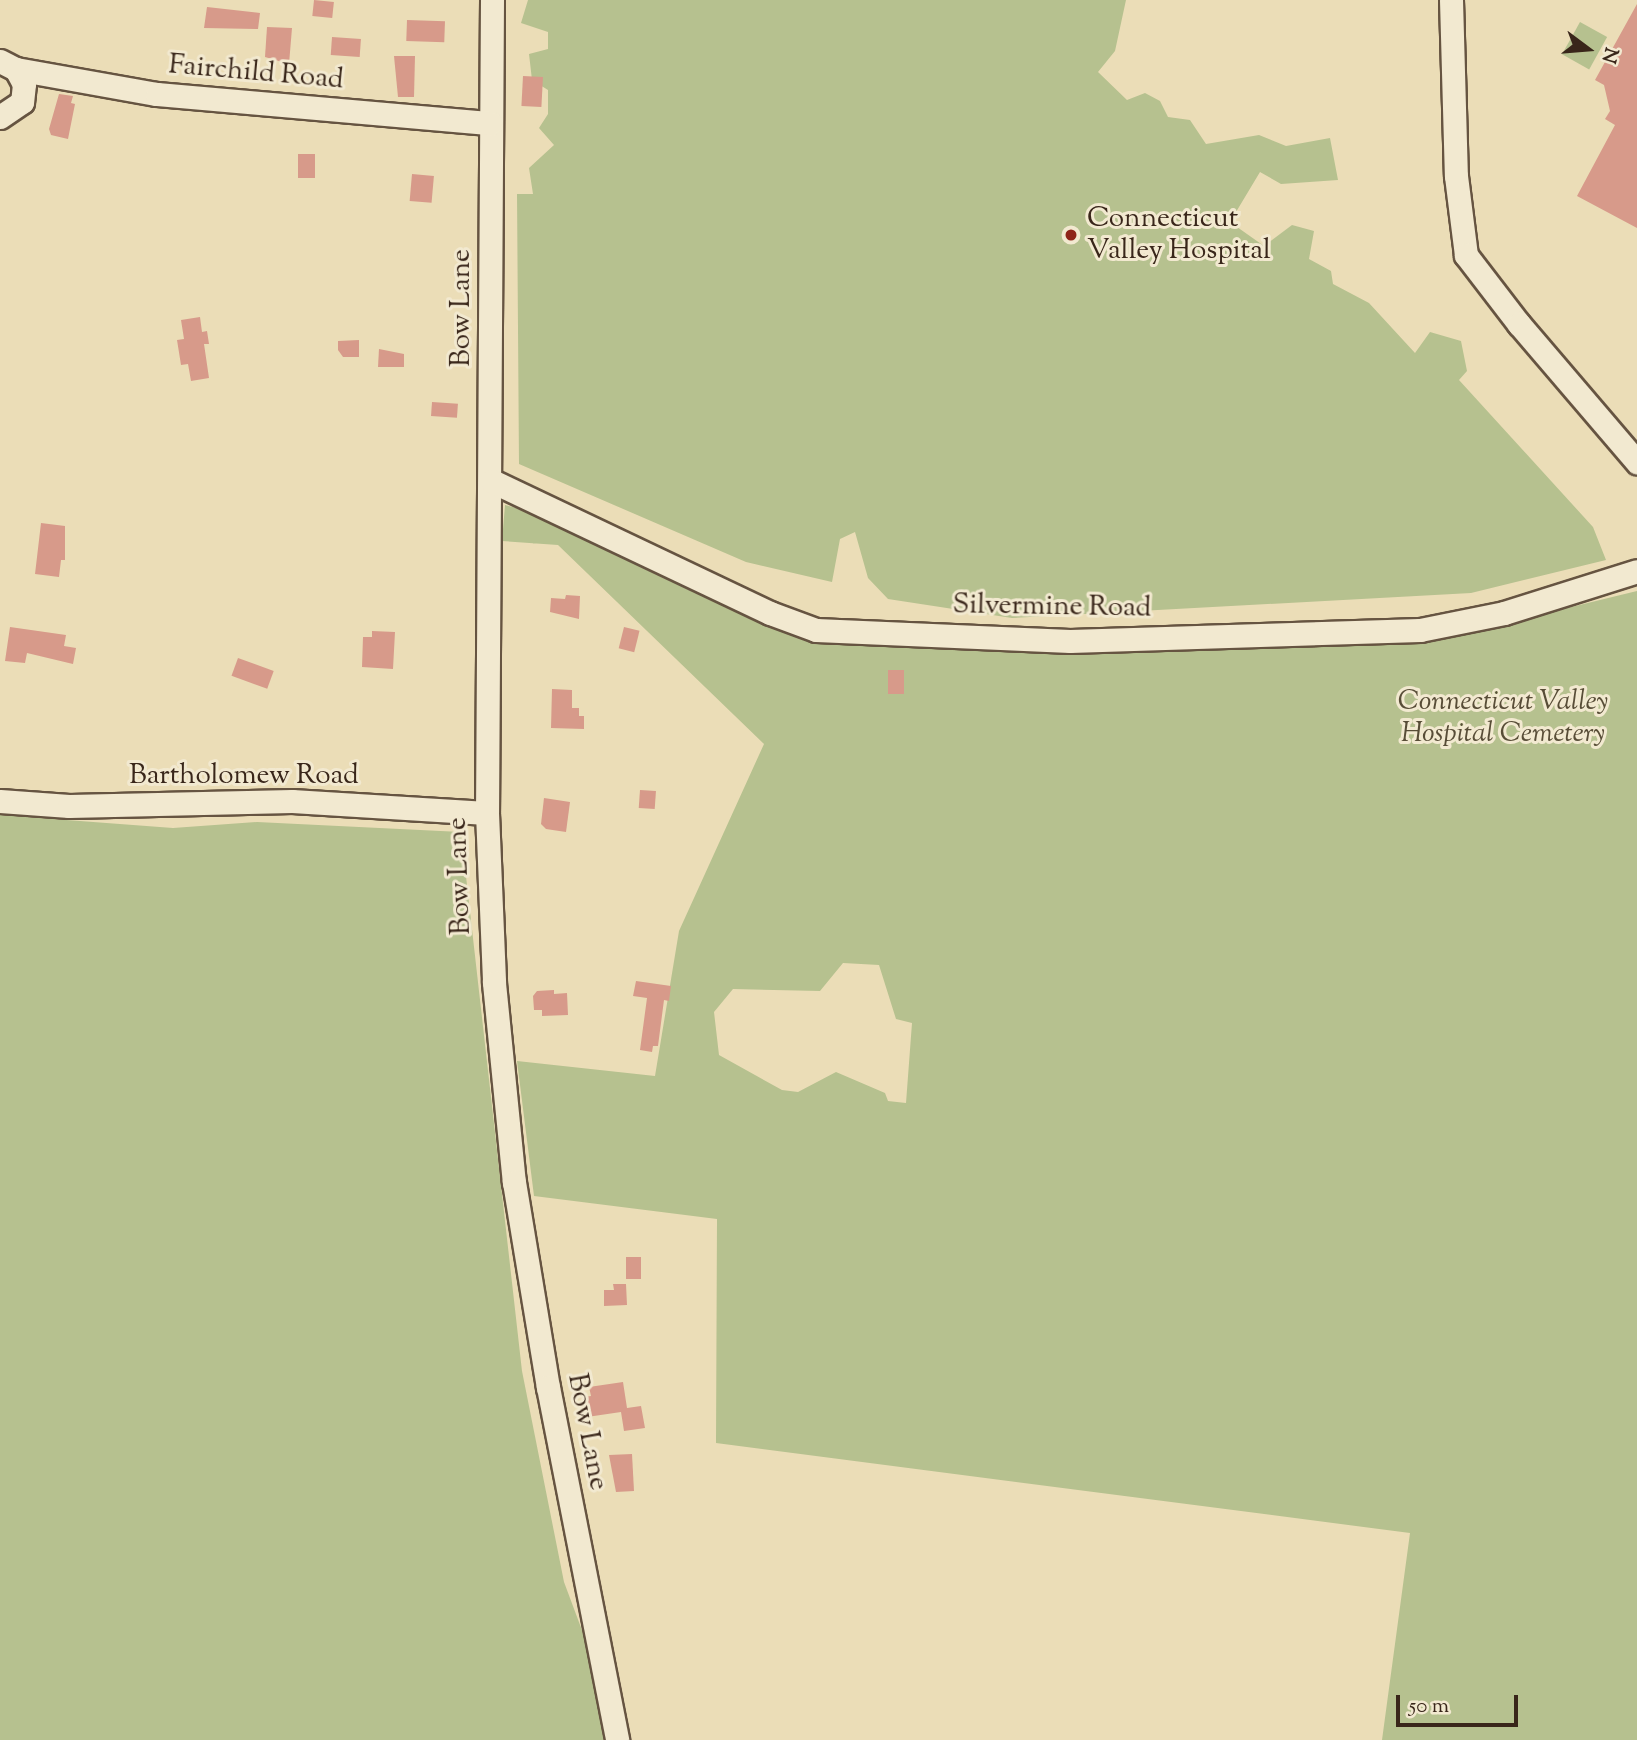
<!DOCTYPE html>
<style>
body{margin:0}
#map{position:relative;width:1637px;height:1740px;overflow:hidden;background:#ebddb7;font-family:"Sorts Mill Goudy",serif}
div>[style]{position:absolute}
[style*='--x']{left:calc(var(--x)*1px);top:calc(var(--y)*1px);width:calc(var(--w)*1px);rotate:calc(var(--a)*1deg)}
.green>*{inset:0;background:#b6c18f;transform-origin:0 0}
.building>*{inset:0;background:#d79a8a;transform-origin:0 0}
.roads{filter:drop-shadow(2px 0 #665441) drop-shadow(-2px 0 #665441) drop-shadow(0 2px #665441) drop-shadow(0 -2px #665441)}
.minor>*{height:23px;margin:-11.5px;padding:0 11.5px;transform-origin:11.5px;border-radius:11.5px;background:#f2e9d0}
.dots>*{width:19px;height:19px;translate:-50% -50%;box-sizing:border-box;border:4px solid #f2e9d0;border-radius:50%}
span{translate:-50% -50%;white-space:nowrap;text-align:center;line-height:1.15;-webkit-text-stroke:6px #f2e9d0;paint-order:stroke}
.street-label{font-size:28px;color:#39261a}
.poi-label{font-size:28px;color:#39261a}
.left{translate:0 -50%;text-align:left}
.park-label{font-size:28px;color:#584d37;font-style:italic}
.north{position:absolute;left:1553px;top:14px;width:70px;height:70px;-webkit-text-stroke:5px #f2e9d0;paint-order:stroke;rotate:106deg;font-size:19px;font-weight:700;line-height:28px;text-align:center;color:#39261a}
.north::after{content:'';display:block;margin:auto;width:24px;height:32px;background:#39261a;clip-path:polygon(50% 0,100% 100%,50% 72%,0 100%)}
.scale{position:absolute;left:1396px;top:1695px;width:122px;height:32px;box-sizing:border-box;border:4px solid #39261a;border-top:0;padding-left:9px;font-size:21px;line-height:24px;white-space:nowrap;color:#39261a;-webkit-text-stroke:5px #f2e9d0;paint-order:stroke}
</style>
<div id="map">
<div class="green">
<i style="clip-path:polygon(528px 0,1126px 0,1115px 51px,1098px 72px,1127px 100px,1145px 93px,1160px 101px,1168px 117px,1190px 120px,1206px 144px,1259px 135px,1286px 146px,1330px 138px,1338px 180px,1281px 184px,1260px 172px,1230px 222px,1264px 246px,1292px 225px,1314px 231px,1309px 259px,1331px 271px,1333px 284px,1369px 303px,1415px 353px,1430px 332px,1461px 341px,1467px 371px,1459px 380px,1593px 527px,1606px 560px,1471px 593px,1012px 618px,888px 599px,868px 578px,855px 532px,840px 539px,832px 582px,746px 562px,519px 464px,517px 194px,533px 194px,529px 168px,554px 145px,539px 128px,548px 114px,548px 90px,532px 80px,529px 54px,548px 49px,548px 32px,521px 23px)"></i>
<i style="left:1580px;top:22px;width:31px;height:37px;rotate:29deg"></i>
<i style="clip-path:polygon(evenodd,505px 505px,542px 515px,809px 641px,1080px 655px,1320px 642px,1501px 624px,1637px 591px,1637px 1740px,1382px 1740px,1410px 1533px,716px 1443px,717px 1219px,534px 1196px,517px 1061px,655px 1076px,679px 931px,764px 744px,558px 545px,502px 541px,505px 505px,843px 963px,879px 965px,896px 1019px,912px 1023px,906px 1103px,888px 1101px,885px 1093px,836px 1072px,798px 1092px,782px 1090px,719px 1055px,714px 1012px,733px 989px,820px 991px,843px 963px)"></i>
<i style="clip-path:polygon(0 815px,173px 828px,257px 822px,461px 832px,522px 1371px,564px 1582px,586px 1641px,604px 1740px,0 1740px)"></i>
</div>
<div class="building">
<i style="left:314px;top:0;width:20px;height:16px;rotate:6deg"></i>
<i style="clip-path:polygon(1637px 4px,1637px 228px,1577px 196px,1615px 125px,1605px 119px,1610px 111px,1604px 85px,1595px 80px)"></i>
<i style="clip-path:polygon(207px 7px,260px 13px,258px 29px,204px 28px)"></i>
<i style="left:407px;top:20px;width:38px;height:21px;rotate:2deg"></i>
<i style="clip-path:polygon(267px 27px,292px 28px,289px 64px,265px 57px)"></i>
<i style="left:332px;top:37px;width:29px;height:18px;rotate:4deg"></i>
<i style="clip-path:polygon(394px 56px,415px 56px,414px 97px,398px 97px)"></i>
<i style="left:523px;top:76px;width:20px;height:30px;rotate:3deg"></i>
<i style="clip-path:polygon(59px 94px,73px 96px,71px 103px,75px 104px,68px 139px,51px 135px,49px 129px)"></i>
<i style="left:298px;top:154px;width:17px;height:24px"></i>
<i style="left:412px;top:174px;width:22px;height:27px;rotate:5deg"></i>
<i style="clip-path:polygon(200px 317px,202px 332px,207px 331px,209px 344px,204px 344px,209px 378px,191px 381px,188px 364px,181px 365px,177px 340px,184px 339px,181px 320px)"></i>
<i style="clip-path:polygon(359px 340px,359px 357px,343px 357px,338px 350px,338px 341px)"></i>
<i style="clip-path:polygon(379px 349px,404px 354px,404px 367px,378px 367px)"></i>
<i style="left:432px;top:402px;width:26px;height:14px;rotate:4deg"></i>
<i style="clip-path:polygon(41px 523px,65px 526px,65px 560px,61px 560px,59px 577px,35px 574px)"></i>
<i style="clip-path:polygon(566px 595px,580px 596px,579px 619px,550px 612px,551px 598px,565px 599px)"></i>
<i style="clip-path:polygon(10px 627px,66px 635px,64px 646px,76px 648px,73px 664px,27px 653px,25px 663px,5px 661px)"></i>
<i style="left:624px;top:627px;width:16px;height:22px;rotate:14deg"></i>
<i style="clip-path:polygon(372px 631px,395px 632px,393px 669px,362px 667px,363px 637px,372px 637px)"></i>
<i style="left:238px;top:658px;width:38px;height:19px;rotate:20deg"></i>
<i style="left:888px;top:670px;width:16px;height:24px"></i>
<i style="clip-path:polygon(552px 689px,572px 690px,572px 708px,579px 708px,579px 716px,584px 716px,584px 729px,551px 728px)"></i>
<i style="left:640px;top:790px;width:16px;height:18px;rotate:4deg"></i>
<i style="clip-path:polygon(544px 798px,570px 802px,566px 832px,546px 829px,541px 824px)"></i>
<i style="clip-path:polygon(636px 981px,671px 986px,669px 1001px,664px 1000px,658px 1046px,653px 1046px,652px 1052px,640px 1050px,647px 998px,633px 996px)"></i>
<i style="clip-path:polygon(554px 990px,554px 994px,567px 993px,568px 1015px,542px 1016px,542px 1010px,534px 1010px,533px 996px,537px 991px)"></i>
<i style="left:626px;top:1257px;width:15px;height:22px"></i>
<i style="clip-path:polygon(613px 1284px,626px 1284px,627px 1305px,604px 1306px,604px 1290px,614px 1290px)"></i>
<i style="clip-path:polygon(623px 1382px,627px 1408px,641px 1406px,645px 1428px,624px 1431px,621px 1412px,587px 1417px,584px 1397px,591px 1396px,589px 1387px)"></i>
<i style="clip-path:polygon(632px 1454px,634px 1491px,616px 1492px,609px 1455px)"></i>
</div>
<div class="roads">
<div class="minor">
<i style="--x:492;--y:0;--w:813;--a:90.35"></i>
<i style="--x:487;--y:813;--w:170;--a:87.6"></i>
<i style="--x:494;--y:983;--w:200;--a:84.3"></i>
<i style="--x:514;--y:1182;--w:208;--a:80.6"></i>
<i style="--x:548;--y:1387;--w:360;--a:78.9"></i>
<i style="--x:1451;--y:0;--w:176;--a:88.4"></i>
<i style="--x:1456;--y:176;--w:80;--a:82.8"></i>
<i style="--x:1466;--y:255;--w:87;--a:52.5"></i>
<i style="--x:1519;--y:324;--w:182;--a:49.5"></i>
<i style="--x:0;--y:61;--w:18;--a:27"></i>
<i style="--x:16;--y:69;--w:17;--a:62"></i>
<i style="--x:24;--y:84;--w:18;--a:96"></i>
<i style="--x:22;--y:102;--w:27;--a:146"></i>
<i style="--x:16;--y:69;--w:143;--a:10.1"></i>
<i style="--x:157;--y:94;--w:335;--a:5"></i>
<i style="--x:492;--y:481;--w:308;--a:25.4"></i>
<i style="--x:770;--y:613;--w:49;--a:20.3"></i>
<i style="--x:816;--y:630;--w:254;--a:2.5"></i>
<i style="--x:1070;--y:641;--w:350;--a:-1.8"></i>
<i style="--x:1420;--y:630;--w:86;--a:-11.4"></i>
<i style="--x:1504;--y:613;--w:139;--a:-17.5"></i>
<i style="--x:0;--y:801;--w:69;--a:4.1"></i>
<i style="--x:69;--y:806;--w:223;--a:-1.3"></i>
<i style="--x:292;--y:801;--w:195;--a:3.5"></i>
</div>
</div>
<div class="dots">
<i style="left:1071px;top:235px;background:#8f2418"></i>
</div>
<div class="street-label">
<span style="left:256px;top:73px;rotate:5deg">Fairchild Road</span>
<span style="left:462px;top:308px;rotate:-90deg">Bow Lane</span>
<span style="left:1052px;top:607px;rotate:1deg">Silvermine Road</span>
<span style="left:244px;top:776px">Bartholomew Road</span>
<span style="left:460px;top:876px;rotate:-92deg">Bow Lane</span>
<span style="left:587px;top:1432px;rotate:79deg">Bow Lane</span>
</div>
<div class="poi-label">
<span class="left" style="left:1087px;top:235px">Connecticut<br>Valley Hospital</span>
</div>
<div class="park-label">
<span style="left:1503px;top:718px">Connecticut Valley<br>Hospital Cemetery</span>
</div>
<div class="north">N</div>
<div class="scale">50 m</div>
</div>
